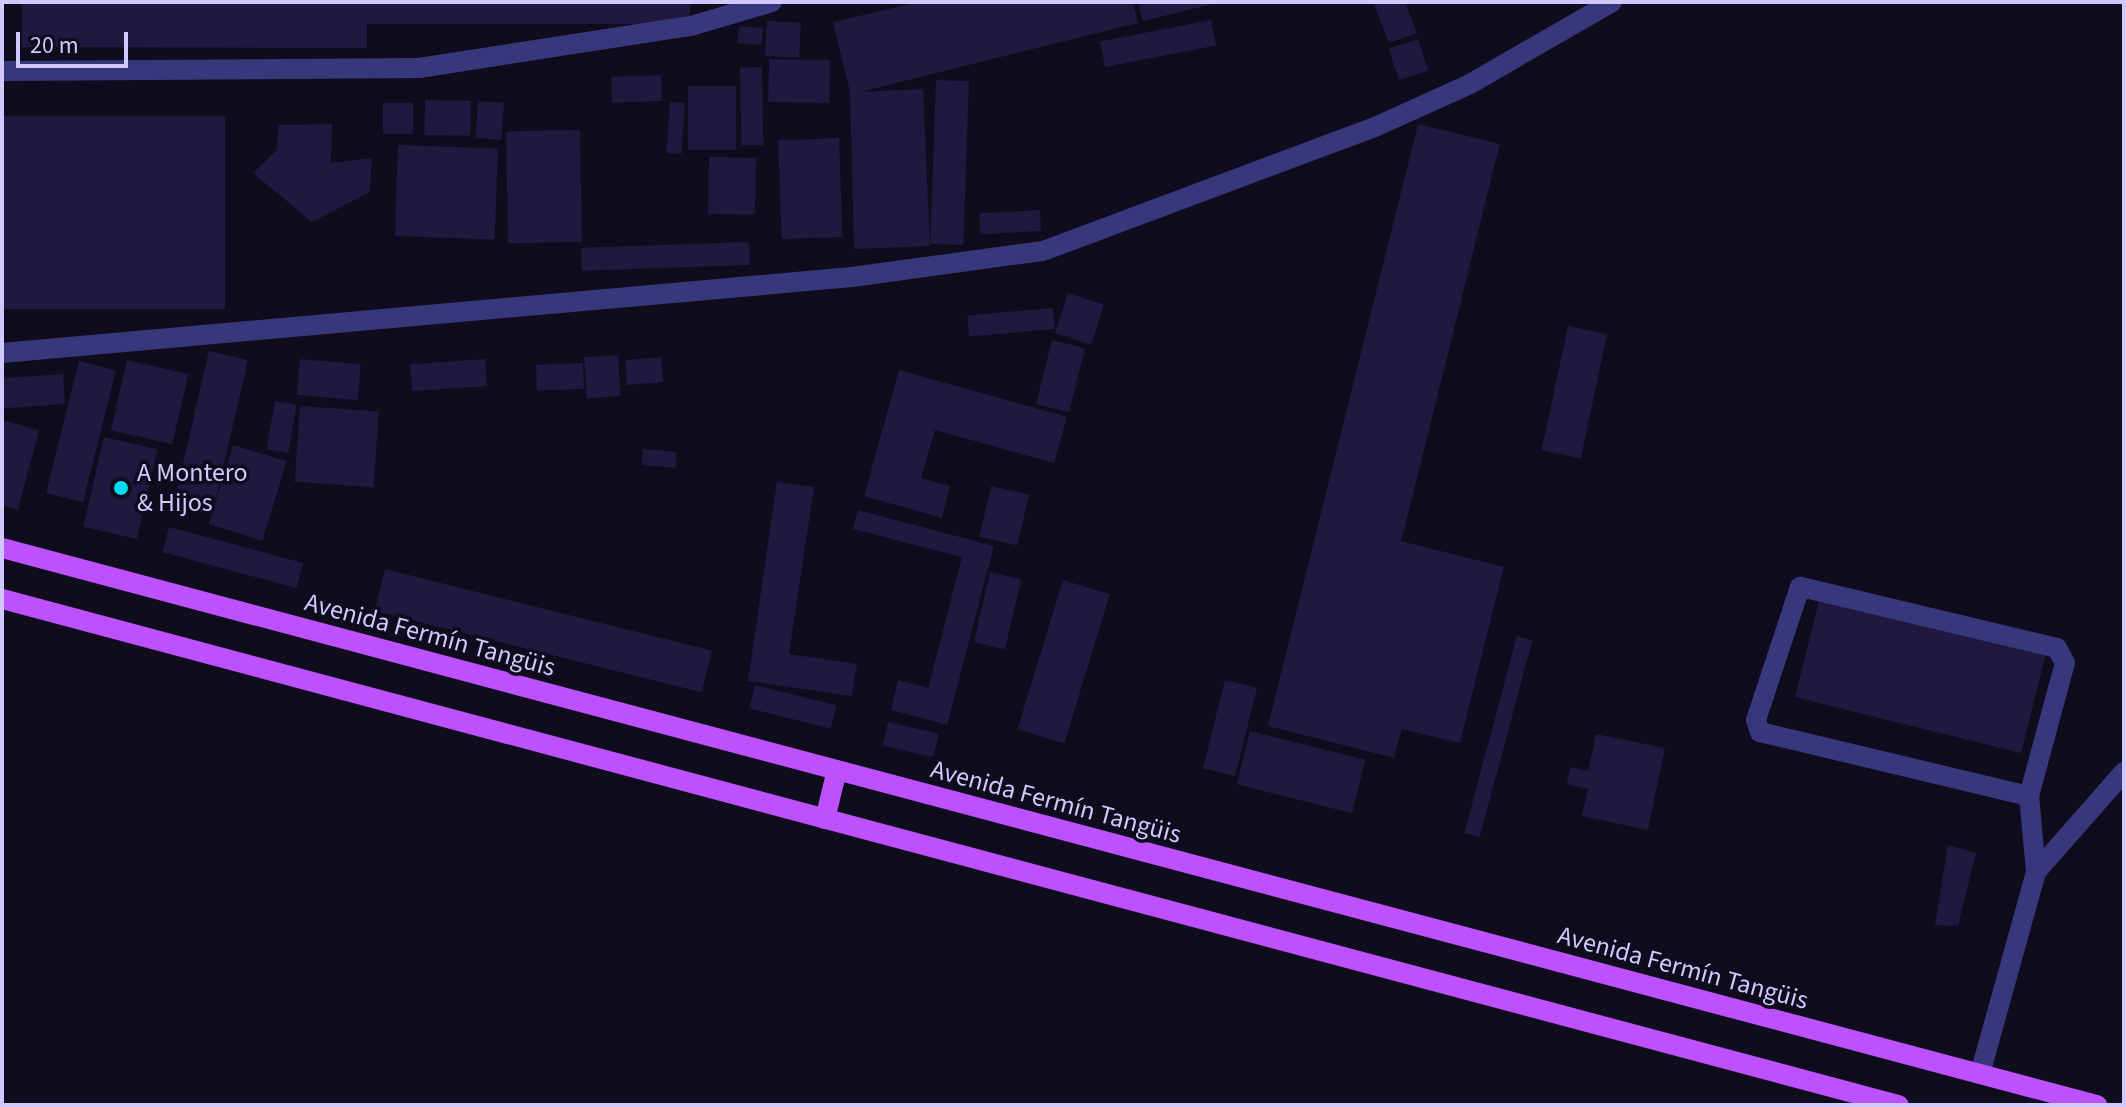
<!DOCTYPE html>
<meta charset="utf-8">
<style>
body{margin:0}
#map{position:relative;width:2126px;height:1107px;overflow:hidden;background:#0f0c1d;font-family:"Source Sans 3",sans-serif}
div>[style]{position:absolute}
[style*='--x']{left:calc(var(--x)*1px);top:calc(var(--y)*1px);width:calc(var(--w)*1px);rotate:calc(var(--a)*1deg)}
.building>*{inset:0;background:#20183e;transform-origin:0 0}
.service>*{height:20px;margin:-10px;padding:0 10px;transform-origin:10px;border-radius:10px;background:#39377c}
.minor>*{height:20px;margin:-10px;padding:0 10px;transform-origin:10px;border-radius:10px;background:#39377c}
.primary>*{height:20px;margin:-10px;padding:0 10px;transform-origin:10px;border-radius:10px;background:#bc51fd}
.dots>*{width:22px;height:22px;translate:-50% -50%;box-sizing:border-box;border:4px solid #0f0c1d;border-radius:50%}
span{translate:-50% -50%;white-space:nowrap;text-align:center;line-height:1.15;-webkit-text-stroke:7px #0f0c1d;paint-order:stroke}
.poi-label{font-size:26px;color:#cfc9fe}
.left{translate:0 -50%;text-align:left}
.street-label{font-size:26px;color:#cfc9fe}
.frame{position:absolute;inset:0;border:4px solid #cfc9fe;pointer-events:none}
.scale{position:absolute;left:16px;top:32px;width:112px;height:36px;box-sizing:border-box;border:4px solid #cfc9fe;border-top:0;padding-left:10px;font-size:24px;line-height:28px;white-space:nowrap;color:#cfc9fe;-webkit-text-stroke:6px #0f0c1d;paint-order:stroke}
</style>
<div id="map">
<div class="building">
<i style="clip-path:polygon(22px 2px,690px 2px,690px 24px,367px 24px,367px 48px,22px 47px)"></i>
<i style="clip-path:polygon(919px 2px,1133px 2px,1138px 23px,860px 92px,923px 89px,930px 246px,854px 249px,850px 92px,833px 22px)"></i>
<i style="clip-path:polygon(1138px 2px,1217px 2px,1217px 3px,1143px 21px)"></i>
<i style="clip-path:polygon(1373px 2px,1405px 2px,1417px 33px,1389px 43px)"></i>
<i style="left:1211px;top:20px;width:26px;height:113px;rotate:79deg"></i>
<i style="left:767px;top:21px;width:34px;height:35px;rotate:3deg"></i>
<i style="left:739px;top:26px;width:24px;height:17px;rotate:5deg"></i>
<i style="left:1418px;top:39px;width:33px;height:31px;rotate:72deg"></i>
<i style="left:769px;top:59px;width:61px;height:43px;rotate:1deg"></i>
<i style="left:762px;top:67px;width:78px;height:22px;rotate:89deg"></i>
<i style="left:661px;top:75px;width:26px;height:50px;rotate:88deg"></i>
<i style="left:936px;top:80px;width:33px;height:164px;rotate:2deg"></i>
<i style="left:736px;top:86px;width:64px;height:48px;rotate:90deg"></i>
<i style="left:425px;top:100px;width:46px;height:35px;rotate:1deg"></i>
<i style="left:478px;top:101px;width:26px;height:37px;rotate:4deg"></i>
<i style="left:670px;top:102px;width:15px;height:51px;rotate:4deg"></i>
<i style="left:413px;top:103px;width:31px;height:30px;rotate:90deg"></i>
<i style="left:2px;top:116px;width:223px;height:193px"></i>
<i style="clip-path:polygon(332px 124px,331px 163px,372px 158px,370px 192px,312px 222px,253px 173px,277px 150px,278px 125px)"></i>
<i style="clip-path:polygon(1418px 124px,1500px 144px,1401px 541px,1504px 567px,1460px 743px,1402px 729px,1394px 758px,1268px 726px)"></i>
<i style="left:580px;top:130px;width:112px;height:74px;rotate:89deg"></i>
<i style="left:839px;top:138px;width:99px;height:61px;rotate:88deg"></i>
<i style="left:398px;top:145px;width:100px;height:91px;rotate:2deg"></i>
<i style="left:709px;top:157px;width:47px;height:57px;rotate:1deg"></i>
<i style="left:1040px;top:210px;width:21px;height:61px;rotate:87deg"></i>
<i style="left:749px;top:242px;width:23px;height:168px;rotate:88deg"></i>
<i style="left:1068px;top:293px;width:38px;height:42px;rotate:18deg"></i>
<i style="left:1053px;top:308px;width:21px;height:86px;rotate:85deg"></i>
<i style="left:1568px;top:326px;width:40px;height:127px;rotate:12deg"></i>
<i style="left:1052px;top:340px;width:34px;height:66px;rotate:14deg"></i>
<i style="left:209px;top:351px;width:40px;height:145px;rotate:13deg"></i>
<i style="left:618px;top:355px;width:41px;height:34px;rotate:86deg"></i>
<i style="left:661px;top:357px;width:25px;height:36px;rotate:85deg"></i>
<i style="left:300px;top:359px;width:61px;height:36px;rotate:5deg"></i>
<i style="left:485px;top:359px;width:27px;height:75px;rotate:86deg"></i>
<i style="left:127px;top:360px;width:63px;height:72px;rotate:13deg"></i>
<i style="left:79px;top:361px;width:38px;height:136px;rotate:14deg"></i>
<i style="left:583px;top:363px;width:26px;height:47px;rotate:88deg"></i>
<i style="clip-path:polygon(899px 370px,1067px 417px,1054px 463px,935px 430px,921px 478px,950px 486px,942px 518px,864px 496px)"></i>
<i style="left:63px;top:374px;width:30px;height:61px;rotate:86deg"></i>
<i style="left:275px;top:401px;width:22px;height:49px;rotate:10deg"></i>
<i style="left:300px;top:406px;width:79px;height:76px;rotate:4deg"></i>
<i style="clip-path:polygon(2px 420px,39px 430px,18px 510px,2px 505px)"></i>
<i style="left:104px;top:437px;width:55px;height:92px;rotate:13deg"></i>
<i style="left:233px;top:445px;width:56px;height:83px;rotate:17deg"></i>
<i style="left:643px;top:449px;width:34px;height:16px;rotate:5deg"></i>
<i style="clip-path:polygon(777px 482px,814px 487px,789px 654px,857px 664px,852px 696px,748px 681px)"></i>
<i style="left:991px;top:486px;width:39px;height:52px;rotate:13deg"></i>
<i style="clip-path:polygon(858px 510px,994px 546px,947px 725px,891px 710px,898px 680px,928px 688px,962px 557px,853px 529px)"></i>
<i style="left:169px;top:527px;width:139px;height:26px;rotate:15deg"></i>
<i style="left:385px;top:569px;width:337px;height:43px;rotate:14deg"></i>
<i style="left:990px;top:572px;width:32px;height:72px;rotate:13deg"></i>
<i style="left:1063px;top:580px;width:49px;height:156px;rotate:17deg"></i>
<i style="left:1820px;top:597px;width:233px;height:103px;rotate:14deg"></i>
<i style="left:1517px;top:636px;width:16px;height:204px;rotate:15deg"></i>
<i style="left:1225px;top:680px;width:33px;height:91px;rotate:14deg"></i>
<i style="left:755px;top:685px;width:84px;height:24px;rotate:14deg"></i>
<i style="left:888px;top:722px;width:52px;height:24px;rotate:13deg"></i>
<i style="left:1250px;top:731px;width:119px;height:55px;rotate:14deg"></i>
<i style="clip-path:polygon(1596px 734px,1665px 748px,1648px 830px,1582px 816px,1588px 789px,1567px 784px,1570px 767px,1588px 771px)"></i>
<i style="clip-path:polygon(1948px 845px,1976px 853px,1958px 926px,1935px 925px)"></i>
</div>
<div class="service">
<i style="--x:2;--y:71;--w:417;--a:-0.4"></i>
<i style="--x:419;--y:68;--w:275;--a:-8.8"></i>
<i style="--x:691;--y:26;--w:84;--a:-16.5"></i>
<i style="--x:2029;--y:796;--w:138;--a:-74.9"></i>
<i style="--x:2065;--y:663;--w:17;--a:-118"></i>
<i style="--x:2057;--y:648;--w:264;--a:-166.6"></i>
<i style="--x:1800;--y:587;--w:140;--a:108.3"></i>
<i style="--x:1756;--y:720;--w:13;--a:72"></i>
<i style="--x:1760;--y:732;--w:277;--a:13.4"></i>
<i style="--x:2029;--y:796;--w:76;--a:84.7"></i>
<i style="--x:1980;--y:1074;--w:210;--a:-74.5"></i>
<i style="--x:2036;--y:872;--w:133;--a:-48.7"></i>
</div>
<div class="minor">
<i style="--x:2;--y:353;--w:853;--a:-5.11"></i>
<i style="--x:852;--y:277;--w:193;--a:-7.8"></i>
<i style="--x:1043;--y:251;--w:354;--a:-20.5"></i>
<i style="--x:1375;--y:127;--w:104;--a:-24.4"></i>
<i style="--x:1470;--y:84;--w:164;--a:-30"></i>
</div>
<div class="primary">
<i style="--x:2;--y:548;--w:2168;--a:14.89"></i>
<i style="--x:2;--y:599;--w:1963;--a:14.94"></i>
<i style="--x:825;--y:819;--w:50;--a:-76.2"></i>
</div>
<div class="dots">
<i style="left:121px;top:488px;background:#02dbf1"></i>
</div>
<div class="poi-label">
<span class="left" style="left:137px;top:488px">A Montero<br>&amp; Hijos</span>
</div>
<div class="street-label">
<span style="left:430px;top:635px;rotate:15deg">Avenida Fermín Tangüis</span>
<span style="left:1056px;top:802px;rotate:15deg">Avenida Fermín Tangüis</span>
<span style="left:1683px;top:968px;rotate:15deg">Avenida Fermín Tangüis</span>
</div>
<div class="frame"></div>
<div class="scale">20 m</div>
</div>
